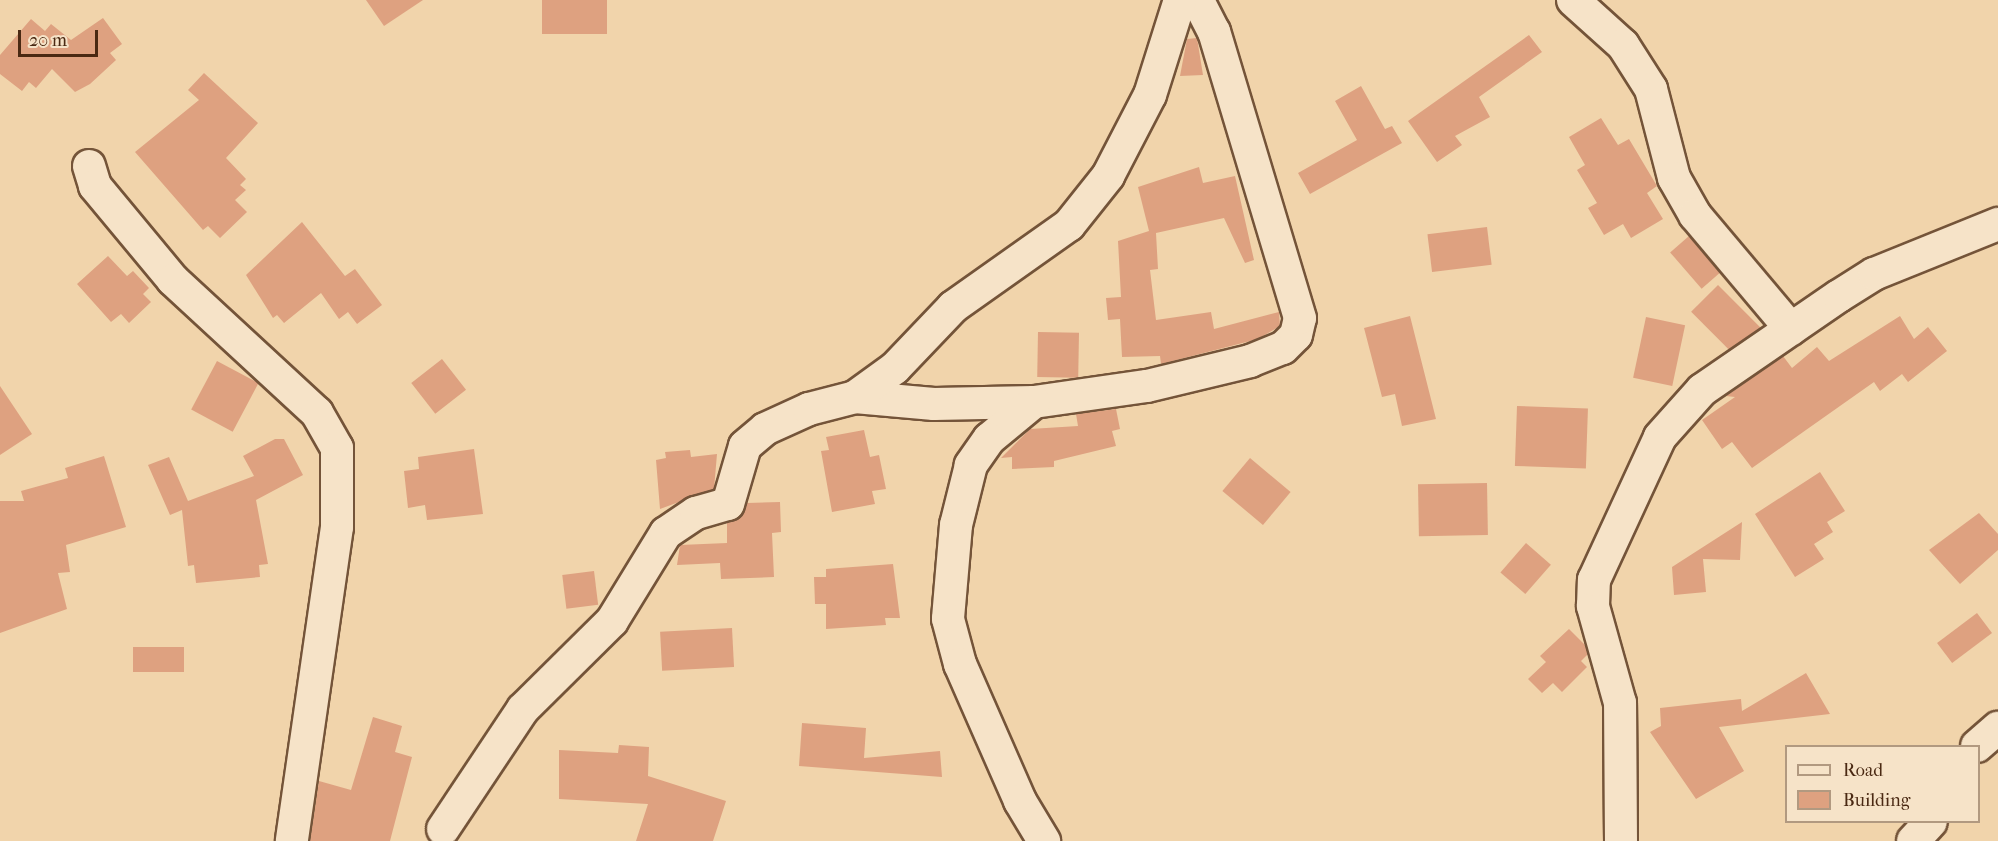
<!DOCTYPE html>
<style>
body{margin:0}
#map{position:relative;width:1998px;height:841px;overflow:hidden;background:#f1d4ab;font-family:"IM FELL French Canon",serif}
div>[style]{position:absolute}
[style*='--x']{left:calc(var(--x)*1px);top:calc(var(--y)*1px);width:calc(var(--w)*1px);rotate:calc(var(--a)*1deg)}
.building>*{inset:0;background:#dea180;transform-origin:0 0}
.roads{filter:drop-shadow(2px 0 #745439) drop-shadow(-2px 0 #745439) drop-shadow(0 2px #745439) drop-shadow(0 -2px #745439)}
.minor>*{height:32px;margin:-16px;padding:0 16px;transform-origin:16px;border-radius:16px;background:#f6e3c8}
span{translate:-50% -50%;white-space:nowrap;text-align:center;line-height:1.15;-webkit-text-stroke:6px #f6e3c8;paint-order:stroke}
.legend{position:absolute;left:1785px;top:745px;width:195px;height:78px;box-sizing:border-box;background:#f6e3c8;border:2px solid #b19980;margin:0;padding:8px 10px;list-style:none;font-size:18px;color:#4a2913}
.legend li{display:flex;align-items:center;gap:12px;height:30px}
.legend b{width:30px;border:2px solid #b19980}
.scale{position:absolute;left:18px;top:30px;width:80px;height:27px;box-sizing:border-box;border:3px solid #4a2913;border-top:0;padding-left:8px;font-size:18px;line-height:21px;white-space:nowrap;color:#4a2913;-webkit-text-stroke:4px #f6e3c8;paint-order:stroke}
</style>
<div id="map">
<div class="building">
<i style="clip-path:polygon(366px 0,423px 0,384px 26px)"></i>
<i style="left:542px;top:0;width:65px;height:34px"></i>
<i style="clip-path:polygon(103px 18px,122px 44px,110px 53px,116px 60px,90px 84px,75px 92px,52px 69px,36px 88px,29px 82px,22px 91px,0 74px,0 55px,31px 19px,45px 31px,51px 24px,71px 40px)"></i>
<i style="clip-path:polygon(1529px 35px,1542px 52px,1479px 97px,1490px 117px,1455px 136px,1462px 145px,1437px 162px,1408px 121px)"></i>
<i style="clip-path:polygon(1197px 38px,1203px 75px,1180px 76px,1187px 39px)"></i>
<i style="clip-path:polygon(204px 73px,258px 123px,226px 158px,246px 179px,240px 185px,246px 190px,235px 200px,247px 212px,220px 238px,208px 226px,203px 230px,135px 152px,199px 100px,188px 90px)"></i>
<i style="clip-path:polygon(1361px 86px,1385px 129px,1392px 126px,1402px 143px,1310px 194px,1298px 173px,1357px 140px,1335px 101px)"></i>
<i style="clip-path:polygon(1601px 118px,1618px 145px,1629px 139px,1657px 186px,1647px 193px,1663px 219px,1631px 238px,1623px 224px,1604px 235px,1588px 208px,1597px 203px,1577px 170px,1585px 165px,1569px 137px)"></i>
<i style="clip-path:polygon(1199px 167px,1203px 183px,1235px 176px,1254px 260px,1245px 263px,1224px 218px,1156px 233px,1158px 269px,1150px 270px,1156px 320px,1211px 312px,1214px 329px,1279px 312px,1280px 326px,1258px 339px,1161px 364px,1160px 356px,1122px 357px,1120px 319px,1108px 320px,1106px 298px,1121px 297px,1118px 241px,1149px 231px,1138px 187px)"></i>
<i style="clip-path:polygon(302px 222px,345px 276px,355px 269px,382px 305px,357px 324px,348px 312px,339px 319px,321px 293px,284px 323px,277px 315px,273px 318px,246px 275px)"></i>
<i style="left:1487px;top:227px;width:38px;height:60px;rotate:83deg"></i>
<i style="left:1689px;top:236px;width:48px;height:25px;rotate:49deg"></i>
<i style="clip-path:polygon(108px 256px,127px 276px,133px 271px,149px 288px,143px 294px,151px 302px,129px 323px,121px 314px,111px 322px,77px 284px)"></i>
<i style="left:1718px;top:285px;width:61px;height:38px;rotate:45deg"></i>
<i style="clip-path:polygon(1410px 316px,1436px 419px,1402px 426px,1395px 394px,1382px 397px,1364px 328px)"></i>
<i style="clip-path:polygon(1900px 316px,1914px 339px,1928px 327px,1947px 351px,1908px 382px,1902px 374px,1880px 391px,1874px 382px,1752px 468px,1732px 442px,1722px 449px,1702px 420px,1735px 397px,1726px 396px,1783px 356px,1792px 368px,1817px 347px,1829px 361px)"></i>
<i style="left:1646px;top:317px;width:40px;height:62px;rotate:12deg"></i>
<i style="left:1038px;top:332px;width:41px;height:45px;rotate:1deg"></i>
<i style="left:442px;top:359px;width:39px;height:39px;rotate:52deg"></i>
<i style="left:217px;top:361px;width:47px;height:55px;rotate:28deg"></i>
<i style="clip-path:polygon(0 386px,32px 434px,0 455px)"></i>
<i style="left:1517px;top:406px;width:71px;height:60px;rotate:2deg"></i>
<i style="clip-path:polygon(1116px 409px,1120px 429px,1112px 431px,1116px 446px,1054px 461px,1054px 467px,1012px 469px,1012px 457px,1001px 458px,1030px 429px,1078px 426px,1076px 414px)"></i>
<i style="clip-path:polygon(864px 430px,870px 457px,879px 455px,886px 489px,872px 491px,875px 504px,832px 512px,821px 451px,829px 450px,826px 437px)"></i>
<i style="clip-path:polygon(275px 439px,284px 439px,303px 475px,256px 500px,268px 564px,259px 565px,260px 577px,196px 583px,194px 565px,188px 566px,182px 510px,170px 515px,148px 465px,169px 457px,188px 501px,254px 476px,243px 456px)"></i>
<i style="clip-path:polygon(474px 449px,483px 514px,427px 520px,425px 505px,408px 508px,404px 471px,419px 469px,418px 457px)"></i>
<i style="clip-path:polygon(690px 450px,691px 457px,717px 454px,714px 489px,660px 509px,656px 460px,666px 458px,665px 452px)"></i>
<i style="clip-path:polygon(104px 456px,126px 527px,66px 545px,70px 572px,58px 573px,67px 609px,0 633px,0 501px,24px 501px,21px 491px,68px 478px,65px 468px)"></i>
<i style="left:1250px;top:458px;width:53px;height:43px;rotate:40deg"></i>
<i style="clip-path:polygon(1820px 472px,1845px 511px,1827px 522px,1833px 532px,1814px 544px,1824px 559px,1795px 577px,1755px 514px)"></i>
<i style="left:1487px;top:483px;width:52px;height:69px;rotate:89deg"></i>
<i style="clip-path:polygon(780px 502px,781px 532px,772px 533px,774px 577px,721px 579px,720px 563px,677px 565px,680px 545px,727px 543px,727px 523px,741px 516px,747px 503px)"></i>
<i style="clip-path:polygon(1979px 513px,1998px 534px,1998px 550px,1960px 584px,1929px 550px)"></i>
<i style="clip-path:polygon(1742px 522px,1740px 560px,1703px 559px,1706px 592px,1674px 595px,1672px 567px)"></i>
<i style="left:1526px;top:543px;width:33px;height:39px;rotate:41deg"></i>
<i style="clip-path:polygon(893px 564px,900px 618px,885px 618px,886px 625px,826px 629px,826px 604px,815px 604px,814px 577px,826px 577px,826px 569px)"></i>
<i style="left:594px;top:571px;width:34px;height:32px;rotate:83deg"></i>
<i style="left:1977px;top:613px;width:25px;height:50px;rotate:53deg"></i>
<i style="left:732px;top:628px;width:39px;height:72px;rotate:87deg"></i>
<i style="clip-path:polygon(1569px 629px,1585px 645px,1588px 654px,1581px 661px,1587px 667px,1562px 692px,1553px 683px,1542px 693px,1528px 679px,1546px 662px,1540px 656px)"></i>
<i style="left:133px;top:647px;width:51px;height:25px"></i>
<i style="clip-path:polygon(1806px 673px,1830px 714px,1719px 727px,1744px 771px,1696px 799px,1650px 732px,1661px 726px,1660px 708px,1741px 699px,1742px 711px)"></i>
<i style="clip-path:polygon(373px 717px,402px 726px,395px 752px,412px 757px,390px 841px,310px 841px,319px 781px,351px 790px)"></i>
<i style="clip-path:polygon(802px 723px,866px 728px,864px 758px,940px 751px,942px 777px,799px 766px)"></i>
<i style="clip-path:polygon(619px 745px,649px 747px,648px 776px,726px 801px,713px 841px,636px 841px,648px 804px,559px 799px,559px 750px,618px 753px)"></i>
</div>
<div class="roads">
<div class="minor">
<i style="--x:1573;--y:0;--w:67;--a:42"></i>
<i style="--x:1623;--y:45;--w:52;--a:57.5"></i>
<i style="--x:1651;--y:89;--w:92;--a:75.5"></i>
<i style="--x:1674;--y:178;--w:43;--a:60.4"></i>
<i style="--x:1695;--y:215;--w:149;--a:49.9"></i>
<i style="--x:89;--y:166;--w:21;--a:73"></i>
<i style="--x:95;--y:186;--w:122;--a:50.3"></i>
<i style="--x:173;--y:280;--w:196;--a:42.7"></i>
<i style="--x:317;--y:413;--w:40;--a:60.3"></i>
<i style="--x:337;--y:448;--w:79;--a:90"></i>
<i style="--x:337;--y:527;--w:317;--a:98.2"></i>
<i style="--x:855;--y:397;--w:79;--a:5.1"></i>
<i style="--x:934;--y:404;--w:100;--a:-1.1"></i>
<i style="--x:1034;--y:402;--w:114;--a:-8.1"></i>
<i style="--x:1147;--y:386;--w:106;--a:-13.6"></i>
<i style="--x:1250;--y:361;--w:35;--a:-22"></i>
<i style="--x:1283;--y:348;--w:18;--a:-45"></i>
<i style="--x:1296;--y:335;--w:17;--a:-77"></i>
<i style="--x:1300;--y:318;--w:299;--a:-106.7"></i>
<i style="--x:1214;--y:32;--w:36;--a:-117"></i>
<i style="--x:1034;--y:402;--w:58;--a:140.6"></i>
<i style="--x:989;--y:439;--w:32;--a:125"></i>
<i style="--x:971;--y:465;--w:62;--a:104"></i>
<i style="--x:956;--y:525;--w:94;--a:94.9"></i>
<i style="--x:948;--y:619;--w:47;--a:75.1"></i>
<i style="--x:960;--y:664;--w:150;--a:66.3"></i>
<i style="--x:1020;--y:801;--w:47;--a:59"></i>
<i style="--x:1977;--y:746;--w:28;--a:-41"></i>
<i style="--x:443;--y:829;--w:144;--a:-56.3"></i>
<i style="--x:523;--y:709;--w:125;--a:-44.7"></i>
<i style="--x:612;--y:621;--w:103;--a:-58.5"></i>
<i style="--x:666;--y:533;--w:36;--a:-34"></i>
<i style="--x:696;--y:513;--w:33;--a:-16"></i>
<i style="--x:728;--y:504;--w:60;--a:-73.7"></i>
<i style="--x:745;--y:446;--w:26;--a:-40"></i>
<i style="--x:765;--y:429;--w:48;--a:-24.4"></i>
<i style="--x:809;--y:409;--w:48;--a:-14.6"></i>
<i style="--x:855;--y:397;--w:49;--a:-35.9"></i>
<i style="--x:895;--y:368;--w:84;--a:-46.4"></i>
<i style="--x:953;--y:307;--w:142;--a:-35.3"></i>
<i style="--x:1069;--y:225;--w:63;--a:-51.5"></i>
<i style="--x:1108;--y:176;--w:91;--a:-62.6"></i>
<i style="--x:1150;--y:95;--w:100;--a:-72.5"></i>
<i style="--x:1621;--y:841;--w:138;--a:-90.4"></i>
<i style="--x:1620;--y:703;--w:101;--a:-105.6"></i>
<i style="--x:1593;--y:606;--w:26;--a:-88"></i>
<i style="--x:1594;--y:580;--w:157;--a:-65.2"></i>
<i style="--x:1660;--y:437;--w:63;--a:-48.2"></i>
<i style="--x:1702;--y:390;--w:166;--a:-34.5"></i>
<i style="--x:1839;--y:296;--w:41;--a:-32.2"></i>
<i style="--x:1874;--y:274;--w:134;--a:-22"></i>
<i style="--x:1913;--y:841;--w:26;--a:-47"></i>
</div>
</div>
<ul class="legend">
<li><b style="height:8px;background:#f6e3c8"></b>Road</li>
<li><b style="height:16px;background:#dea180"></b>Building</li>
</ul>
<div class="scale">20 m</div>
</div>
